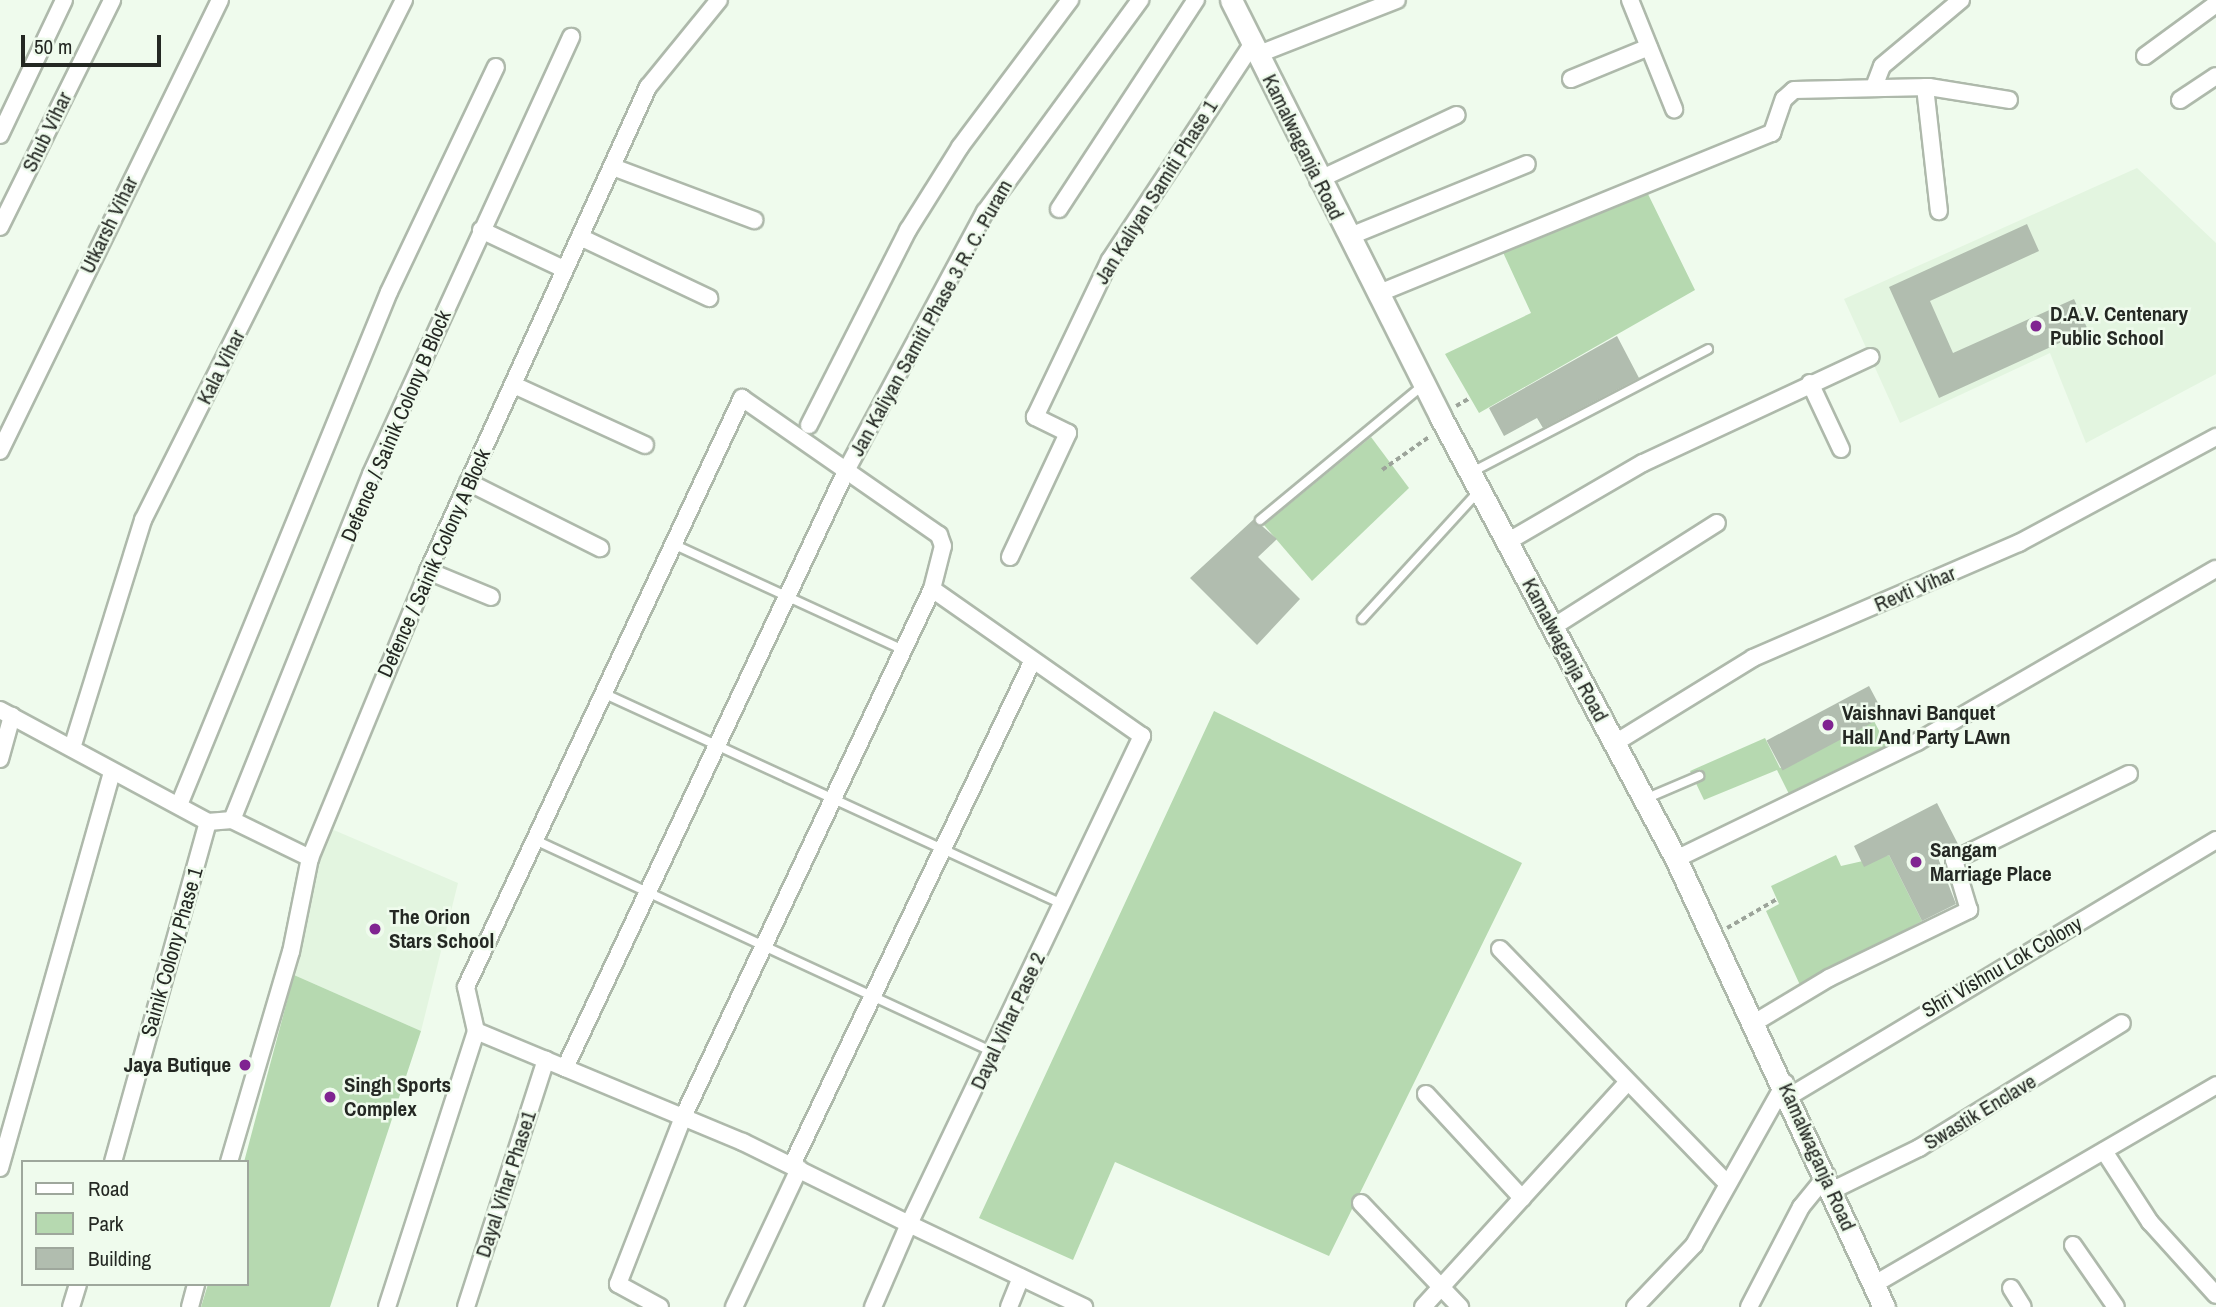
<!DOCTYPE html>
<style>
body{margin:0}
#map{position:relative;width:2216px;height:1307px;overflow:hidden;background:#effbed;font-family:"Archivo Narrow",sans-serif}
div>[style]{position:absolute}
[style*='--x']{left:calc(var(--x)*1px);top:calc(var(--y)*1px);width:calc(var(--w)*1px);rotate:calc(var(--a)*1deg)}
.built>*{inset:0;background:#e3f5e0}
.green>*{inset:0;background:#b6d9b0}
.building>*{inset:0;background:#b1bdaf;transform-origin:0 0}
.path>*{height:3.5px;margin-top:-1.75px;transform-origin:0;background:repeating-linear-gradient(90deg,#9ca49a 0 5px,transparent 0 8.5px)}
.roads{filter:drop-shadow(2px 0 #aeb9ab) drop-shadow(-2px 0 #aeb9ab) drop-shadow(0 2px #aeb9ab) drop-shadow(0 -2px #aeb9ab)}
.service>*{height:8px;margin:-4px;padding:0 4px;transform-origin:4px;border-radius:4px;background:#fff}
.minor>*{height:16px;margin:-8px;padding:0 8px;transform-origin:8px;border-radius:8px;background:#fff}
.secondary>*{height:21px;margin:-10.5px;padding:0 10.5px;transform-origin:10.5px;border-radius:10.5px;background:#fff}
.dots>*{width:19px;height:19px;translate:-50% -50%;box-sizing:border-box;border:4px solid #effbed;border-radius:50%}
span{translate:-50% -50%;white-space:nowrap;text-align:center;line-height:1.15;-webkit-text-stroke:5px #effbed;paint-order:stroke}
.street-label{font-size:21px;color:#242823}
.poi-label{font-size:21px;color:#242823;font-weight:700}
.left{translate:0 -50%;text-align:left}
.right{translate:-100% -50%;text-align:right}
.legend{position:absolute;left:21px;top:1160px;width:228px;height:126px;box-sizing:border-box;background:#effbed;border:2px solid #9ea79c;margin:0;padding:9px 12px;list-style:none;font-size:21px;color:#242823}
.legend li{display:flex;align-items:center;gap:14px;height:35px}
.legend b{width:35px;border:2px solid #9ea79c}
.scale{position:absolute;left:21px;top:35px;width:140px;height:32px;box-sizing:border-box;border:4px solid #242823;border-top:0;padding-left:9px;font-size:21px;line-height:24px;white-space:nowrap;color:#242823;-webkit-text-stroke:5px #effbed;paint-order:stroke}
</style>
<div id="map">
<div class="built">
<i style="clip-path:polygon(2137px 168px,2216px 243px,2216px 374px,2086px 443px,2050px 353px,1900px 423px,1844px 299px)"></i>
<i style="clip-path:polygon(329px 828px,458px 883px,421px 1031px,294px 975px,315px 866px)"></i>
</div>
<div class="green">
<i style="clip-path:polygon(1646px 190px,1695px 290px,1479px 413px,1445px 354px,1531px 313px,1501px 248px)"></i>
<i style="clip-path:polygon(1371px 437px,1409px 488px,1312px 581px,1264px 525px)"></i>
<i style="clip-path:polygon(1214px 711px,1522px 863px,1329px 1256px,1115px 1162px,1073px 1260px,979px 1218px)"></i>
<i style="clip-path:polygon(1874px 721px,1887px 746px,1789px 794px,1777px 770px,1704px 800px,1690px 771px,1765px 738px,1780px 768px)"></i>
<i style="clip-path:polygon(1836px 855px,1841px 866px,1889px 855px,1922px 921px,1800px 985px,1766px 911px,1779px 904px,1771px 886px)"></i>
<i style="clip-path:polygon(294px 975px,421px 1031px,330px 1307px,201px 1307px,208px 1284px,247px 1284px,244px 1162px)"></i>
</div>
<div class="building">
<i style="clip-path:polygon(2027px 224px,2039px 251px,1930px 301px,1953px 353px,2074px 299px,2088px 330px,1939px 398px,1889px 287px)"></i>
<i style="clip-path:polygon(1617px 336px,1639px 378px,1543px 428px,1537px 418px,1504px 436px,1489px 408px)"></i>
<i style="clip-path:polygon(1254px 519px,1277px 539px,1258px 557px,1300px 599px,1257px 645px,1190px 578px)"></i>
<i style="left:1869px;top:686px;width:34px;height:116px;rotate:62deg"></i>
<i style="clip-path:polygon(1937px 803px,1959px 846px,1938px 858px,1956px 904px,1922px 921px,1889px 855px,1864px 867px,1854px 846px)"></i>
</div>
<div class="path">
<i style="--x:1456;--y:406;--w:16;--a:-30"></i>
<i style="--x:1382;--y:470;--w:57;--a:-35.1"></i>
<i style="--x:1727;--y:928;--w:58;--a:-30.1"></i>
</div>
<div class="roads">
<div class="service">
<i style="--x:1472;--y:472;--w:266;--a:-27.5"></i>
<i style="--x:1260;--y:520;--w:212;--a:-39.6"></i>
<i style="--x:673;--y:544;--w:253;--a:24.7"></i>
<i style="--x:1362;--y:619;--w:173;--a:-47.6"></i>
<i style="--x:603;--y:693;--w:505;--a:24.69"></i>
<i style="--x:1645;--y:799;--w:59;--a:-23.1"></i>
<i style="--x:535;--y:840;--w:505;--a:24.84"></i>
</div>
<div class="minor">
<i style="--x:1630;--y:0;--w:118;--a:68"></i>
<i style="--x:1259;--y:54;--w:148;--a:-21.4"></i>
<i style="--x:2145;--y:56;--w:88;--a:-36.2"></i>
<i style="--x:1571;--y:79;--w:84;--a:-22.3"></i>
<i style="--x:1874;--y:87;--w:22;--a:-69"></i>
<i style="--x:1882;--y:66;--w:103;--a:-39.9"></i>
<i style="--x:1925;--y:87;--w:125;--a:83.6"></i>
<i style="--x:2180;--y:100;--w:43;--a:-33.7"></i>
<i style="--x:0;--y:135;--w:149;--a:-64.6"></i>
<i style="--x:613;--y:167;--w:151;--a:20.6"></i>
<i style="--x:1318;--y:180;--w:153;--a:-25.1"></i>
<i style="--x:1059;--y:209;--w:250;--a:-56.8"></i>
<i style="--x:0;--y:227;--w:253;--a:-63.7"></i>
<i style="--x:481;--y:230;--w:92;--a:25.2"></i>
<i style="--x:580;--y:237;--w:143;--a:25.3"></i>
<i style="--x:1348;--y:237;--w:193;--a:-22.2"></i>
<i style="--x:1377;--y:294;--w:427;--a:-22.2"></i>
<i style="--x:1772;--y:133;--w:36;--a:-71"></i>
<i style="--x:1784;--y:99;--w:13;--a:-42"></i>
<i style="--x:1794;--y:90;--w:135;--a:-1.3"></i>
<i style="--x:1929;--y:87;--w:81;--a:9.2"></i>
<i style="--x:1810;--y:383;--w:73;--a:64.8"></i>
<i style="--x:514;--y:385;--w:144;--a:24.6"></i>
<i style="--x:809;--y:425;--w:219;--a:-63.1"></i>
<i style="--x:908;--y:230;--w:98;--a:-57.9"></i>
<i style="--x:960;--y:147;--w:184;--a:-53.2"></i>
<i style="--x:0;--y:451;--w:502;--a:-64"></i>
<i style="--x:468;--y:482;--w:148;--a:26.6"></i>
<i style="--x:1507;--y:542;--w:157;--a:-30.2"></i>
<i style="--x:1643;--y:463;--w:251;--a:-25"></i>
<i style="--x:1010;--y:557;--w:137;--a:-64.9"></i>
<i style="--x:1068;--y:433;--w:37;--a:-154"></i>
<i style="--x:1035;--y:417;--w:174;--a:-64.5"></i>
<i style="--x:1110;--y:260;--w:260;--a:-56.6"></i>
<i style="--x:428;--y:571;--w:68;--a:22.4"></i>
<i style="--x:1553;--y:627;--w:194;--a:-32.4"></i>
<i style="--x:0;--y:710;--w:236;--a:28.3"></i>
<i style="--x:208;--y:822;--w:24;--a:-5"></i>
<i style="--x:232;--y:820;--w:87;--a:26"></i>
<i style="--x:1615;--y:743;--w:162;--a:-31.6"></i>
<i style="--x:1753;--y:658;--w:290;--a:-23.4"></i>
<i style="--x:2019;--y:543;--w:224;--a:-28.3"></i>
<i style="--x:72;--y:748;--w:239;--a:-72.7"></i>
<i style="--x:143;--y:520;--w:582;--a:-63.35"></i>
<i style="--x:0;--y:759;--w:45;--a:-74.4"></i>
<i style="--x:179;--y:805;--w:554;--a:-67.74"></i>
<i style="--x:389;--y:292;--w:249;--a:-64.6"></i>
<i style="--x:232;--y:820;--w:373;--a:-68.1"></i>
<i style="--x:371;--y:474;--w:481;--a:-65.4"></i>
<i style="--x:1676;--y:859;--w:268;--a:-25.9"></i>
<i style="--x:1917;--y:742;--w:345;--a:-30.1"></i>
<i style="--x:1500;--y:949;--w:327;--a:45.9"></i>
<i style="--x:1754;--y:1023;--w:87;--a:-31"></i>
<i style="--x:1829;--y:978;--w:156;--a:-25.9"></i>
<i style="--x:1969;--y:910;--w:52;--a:-106.7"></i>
<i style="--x:1954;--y:860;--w:195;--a:-26.2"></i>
<i style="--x:565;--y:1068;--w:662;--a:-64.79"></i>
<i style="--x:847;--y:469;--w:292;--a:-61.8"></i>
<i style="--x:985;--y:212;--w:263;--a:-53.8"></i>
<i style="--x:1426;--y:1094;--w:142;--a:47.3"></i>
<i style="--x:1790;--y:1096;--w:497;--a:-31"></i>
<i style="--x:2104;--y:1151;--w:85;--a:57.1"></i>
<i style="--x:2150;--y:1222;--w:98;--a:47.9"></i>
<i style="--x:113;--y:1162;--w:353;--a:-74.4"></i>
<i style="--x:229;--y:1162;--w:219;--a:-73.6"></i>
<i style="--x:291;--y:952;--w:96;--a:-78.6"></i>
<i style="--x:310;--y:858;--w:310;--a:-67.6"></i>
<i style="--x:428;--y:571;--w:532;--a:-65.56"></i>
<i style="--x:648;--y:87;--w:112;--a:-50.8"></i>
<i style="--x:792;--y:1165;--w:557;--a:-64.49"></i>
<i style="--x:0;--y:1168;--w:412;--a:-74.2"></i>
<i style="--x:1833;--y:1190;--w:96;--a:-26"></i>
<i style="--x:1919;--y:1148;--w:238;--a:-31.6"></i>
<i style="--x:1361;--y:1203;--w:144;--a:46.4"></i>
<i style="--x:2073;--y:1245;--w:75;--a:55.3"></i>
<i style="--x:1873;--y:1285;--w:397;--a:-30.2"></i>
<i style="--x:2011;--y:1288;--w:22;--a:58"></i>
<i style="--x:71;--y:1307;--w:24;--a:-73"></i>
<i style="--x:190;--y:1307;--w:24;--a:-75"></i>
<i style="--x:387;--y:1307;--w:290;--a:-72.1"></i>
<i style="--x:466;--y:1307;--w:260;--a:-72.1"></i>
<i style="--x:660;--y:1307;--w:48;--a:-151.3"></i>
<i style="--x:618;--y:1284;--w:179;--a:-68.7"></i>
<i style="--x:683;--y:1117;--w:584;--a:-64.75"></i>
<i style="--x:734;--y:1307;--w:153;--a:-64.8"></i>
<i style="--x:873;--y:1307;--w:90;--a:-66.6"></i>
<i style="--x:909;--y:1224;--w:541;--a:-64.48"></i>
<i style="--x:1142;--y:736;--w:256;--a:-145"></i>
<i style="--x:932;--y:589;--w:44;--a:-75.7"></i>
<i style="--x:943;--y:546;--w:12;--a:-110"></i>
<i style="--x:939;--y:535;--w:240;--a:-145.2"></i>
<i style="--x:742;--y:398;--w:650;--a:115.11"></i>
<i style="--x:466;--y:987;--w:45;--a:77.2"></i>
<i style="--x:476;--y:1031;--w:289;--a:22.6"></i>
<i style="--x:743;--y:1142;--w:185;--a:26.3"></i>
<i style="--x:909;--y:1224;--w:194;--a:25.4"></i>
<i style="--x:1009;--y:1307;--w:32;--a:-68"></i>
<i style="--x:1423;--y:1307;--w:303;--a:-47.7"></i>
<i style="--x:1635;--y:1307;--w:86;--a:-46.4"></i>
<i style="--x:1694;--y:1245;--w:186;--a:-60.7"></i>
<i style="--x:1749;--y:1307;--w:113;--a:-62.5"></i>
<i style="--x:1801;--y:1207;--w:41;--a:-50.9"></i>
</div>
<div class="secondary">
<i style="--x:1231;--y:0;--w:466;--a:63.3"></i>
<i style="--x:1440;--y:416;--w:502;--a:61.95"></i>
<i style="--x:1676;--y:859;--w:494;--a:65.1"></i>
</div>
</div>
<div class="dots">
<i style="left:2036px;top:326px;background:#802491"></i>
<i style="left:1828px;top:725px;background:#802491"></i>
<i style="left:1916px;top:862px;background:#802491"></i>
<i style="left:375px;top:929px;background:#802491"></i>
<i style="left:245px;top:1065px;background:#802491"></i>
<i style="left:330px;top:1097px;background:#802491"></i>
</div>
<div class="street-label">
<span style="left:47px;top:132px;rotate:-64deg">Shub Vihar</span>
<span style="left:1303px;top:147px;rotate:64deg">Kamalwaganja Road</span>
<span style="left:1156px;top:192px;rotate:-58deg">Jan Kaliyan Samiti Phase 1</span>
<span style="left:109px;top:225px;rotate:-64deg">Utkarsh Vihar</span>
<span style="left:931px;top:318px;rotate:-61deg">Jan Kaliyan Samiti Phase 3 R. C. Puram</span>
<span style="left:221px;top:367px;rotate:-63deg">Kala Vihar</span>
<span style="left:396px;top:426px;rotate:-67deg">Defence / Sainik Colony B Block</span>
<span style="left:434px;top:563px;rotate:-66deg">Defence / Sainik Colony A Block</span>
<span style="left:1915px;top:589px;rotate:-23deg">Revti Vihar</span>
<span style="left:1565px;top:650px;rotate:62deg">Kamalwaganja Road</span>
<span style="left:172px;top:952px;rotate:-74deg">Sainik Colony Phase 1</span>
<span style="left:2002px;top:967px;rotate:-30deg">Shri Vishnu Lok Colony</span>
<span style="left:1008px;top:1021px;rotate:-65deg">Dayal Vihar Pase 2</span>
<span style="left:1980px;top:1112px;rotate:-31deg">Swastik Enclave</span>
<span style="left:1817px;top:1157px;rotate:66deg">Kamalwaganja Road</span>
<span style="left:506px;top:1184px;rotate:-72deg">Dayal Vihar Phase1</span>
</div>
<div class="poi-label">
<span class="left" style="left:2050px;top:326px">D.A.V. Centenary<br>Public School</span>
<span class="left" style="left:1842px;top:725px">Vaishnavi Banquet<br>Hall And Party LAwn</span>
<span class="left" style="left:1930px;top:862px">Sangam<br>Marriage Place</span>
<span class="left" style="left:389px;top:929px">The Orion<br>Stars School</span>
<span class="right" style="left:231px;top:1065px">Jaya Butique</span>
<span class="left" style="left:344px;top:1097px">Singh Sports<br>Complex</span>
</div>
<ul class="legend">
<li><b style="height:9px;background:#fff"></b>Road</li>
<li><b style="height:19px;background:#b6d9b0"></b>Park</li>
<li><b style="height:19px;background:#b1bdaf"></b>Building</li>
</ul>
<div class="scale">50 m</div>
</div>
